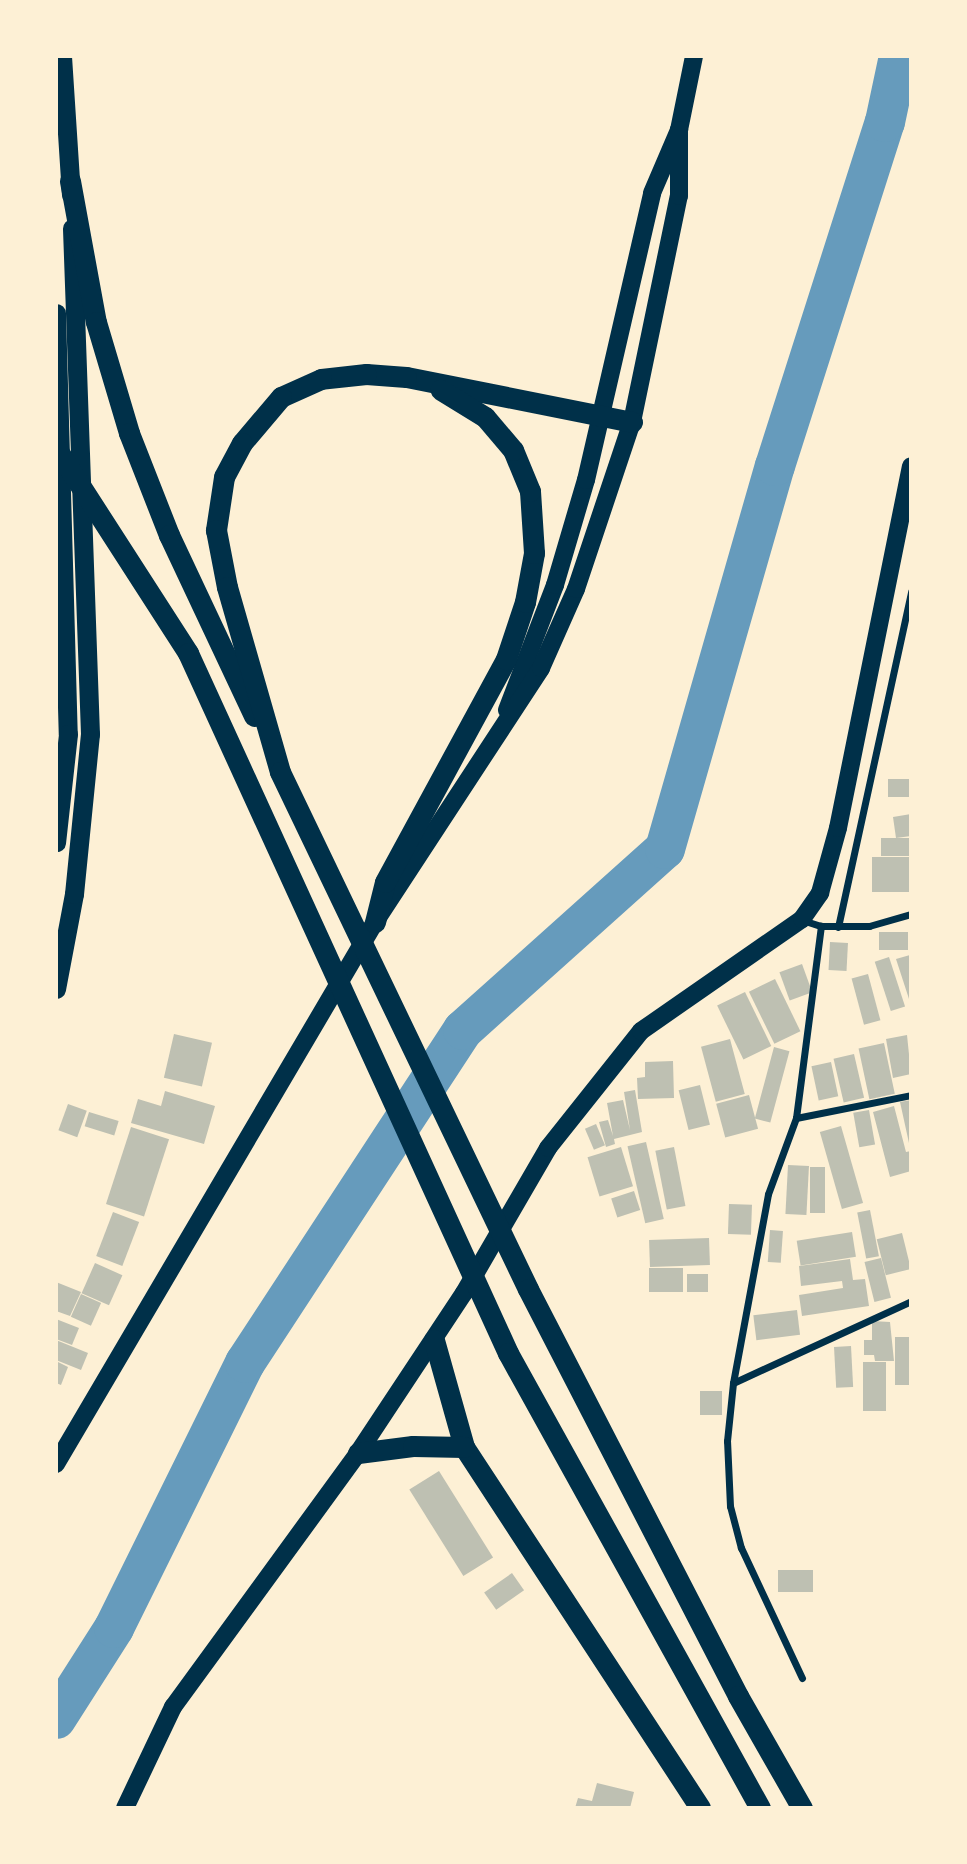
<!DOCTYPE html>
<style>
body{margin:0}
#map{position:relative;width:967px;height:1864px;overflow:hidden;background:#fdf0d5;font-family:Roboto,sans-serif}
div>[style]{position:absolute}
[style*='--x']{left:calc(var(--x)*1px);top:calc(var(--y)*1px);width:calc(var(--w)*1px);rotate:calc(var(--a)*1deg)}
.river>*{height:40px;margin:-20px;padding:0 20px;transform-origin:20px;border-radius:20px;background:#669bbc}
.building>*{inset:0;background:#bec0b2;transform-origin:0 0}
.minor>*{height:7px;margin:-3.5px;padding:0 3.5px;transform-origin:3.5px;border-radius:3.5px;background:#003049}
.primary>*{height:18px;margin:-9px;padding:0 9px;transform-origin:9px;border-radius:9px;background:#003049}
.trunk>*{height:19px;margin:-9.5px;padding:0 9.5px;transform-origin:9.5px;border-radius:9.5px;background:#003049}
.motorway>*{height:21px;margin:-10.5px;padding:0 10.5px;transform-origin:10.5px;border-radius:10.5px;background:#003049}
span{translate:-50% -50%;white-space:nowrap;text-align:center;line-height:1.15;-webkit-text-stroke:7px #fdf0d5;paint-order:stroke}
.frame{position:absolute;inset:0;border:58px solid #fdf0d5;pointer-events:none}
</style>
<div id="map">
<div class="river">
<i style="--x:56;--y:1719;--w:108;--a:-57.5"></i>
<i style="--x:114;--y:1628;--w:296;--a:-63.7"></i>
<i style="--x:245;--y:1363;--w:398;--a:-56.8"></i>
<i style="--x:463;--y:1030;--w:271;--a:-41.9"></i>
<i style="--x:665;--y:849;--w:398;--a:-74"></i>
<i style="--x:775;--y:466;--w:361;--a:-72.3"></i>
<i style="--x:885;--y:122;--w:67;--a:-78"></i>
</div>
<div class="building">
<i style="left:911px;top:779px;width:18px;height:23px;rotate:90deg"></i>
<i style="clip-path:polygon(911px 814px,911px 836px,896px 838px,893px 817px)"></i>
<i style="left:911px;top:838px;width:18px;height:30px;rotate:90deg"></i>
<i style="left:911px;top:857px;width:35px;height:39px;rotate:90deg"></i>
<i style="left:879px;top:932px;width:29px;height:18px"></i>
<i style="left:830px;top:942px;width:18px;height:28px;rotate:3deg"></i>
<i style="clip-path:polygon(910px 955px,911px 957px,910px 1002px,896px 959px)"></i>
<i style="left:889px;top:957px;width:52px;height:15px;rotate:72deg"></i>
<i style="left:802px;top:964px;width:30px;height:24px;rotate:70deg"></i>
<i style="left:868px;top:974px;width:48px;height:17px;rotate:75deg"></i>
<i style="left:775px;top:979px;width:58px;height:29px;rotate:64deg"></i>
<i style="left:745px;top:992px;width:60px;height:31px;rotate:64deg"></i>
<i style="left:174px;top:1034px;width:39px;height:45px;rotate:13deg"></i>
<i style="clip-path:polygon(907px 1035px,911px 1074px,893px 1078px,886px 1039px)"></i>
<i style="left:730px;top:1039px;width:57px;height:30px;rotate:75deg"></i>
<i style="left:884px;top:1043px;width:52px;height:26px;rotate:78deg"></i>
<i style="left:774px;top:1047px;width:16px;height:74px;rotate:15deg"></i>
<i style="left:854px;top:1054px;width:45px;height:21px;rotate:77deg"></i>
<i style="clip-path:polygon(673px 1061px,674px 1098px,638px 1099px,637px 1078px,645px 1077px,645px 1062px)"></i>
<i style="left:831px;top:1062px;width:35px;height:20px;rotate:78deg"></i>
<i style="left:700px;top:1085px;width:41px;height:22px;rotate:76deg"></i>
<i style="clip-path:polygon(635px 1090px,642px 1132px,614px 1139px,615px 1144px,606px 1147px,599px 1122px,608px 1120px,613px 1136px,607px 1103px,623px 1100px,630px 1130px,624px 1092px)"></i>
<i style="clip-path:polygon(165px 1091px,215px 1106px,204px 1144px,131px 1123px,138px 1099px,161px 1106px)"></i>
<i style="left:749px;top:1095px;width:35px;height:34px;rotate:75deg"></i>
<i style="clip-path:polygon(911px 1100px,911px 1143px,909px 1143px,900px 1102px)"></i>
<i style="left:68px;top:1104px;width:20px;height:28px;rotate:20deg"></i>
<i style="clip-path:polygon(894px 1106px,906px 1152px,911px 1151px,911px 1171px,890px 1177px,873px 1112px)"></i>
<i style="left:869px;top:1110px;width:35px;height:16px;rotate:80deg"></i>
<i style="left:89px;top:1112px;width:31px;height:15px;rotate:17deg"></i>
<i style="left:596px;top:1124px;width:23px;height:12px;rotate:67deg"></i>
<i style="left:841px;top:1126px;width:80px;height:22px;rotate:74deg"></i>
<i style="left:131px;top:1127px;width:40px;height:81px;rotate:18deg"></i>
<i style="left:646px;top:1142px;width:79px;height:19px;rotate:77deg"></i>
<i style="left:621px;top:1147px;width:41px;height:35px;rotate:73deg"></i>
<i style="left:674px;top:1147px;width:60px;height:19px;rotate:79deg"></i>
<i style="left:788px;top:1165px;width:21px;height:49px;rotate:3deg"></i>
<i style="left:810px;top:1167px;width:15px;height:46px"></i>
<i style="left:634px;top:1191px;width:20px;height:24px;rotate:72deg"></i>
<i style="left:729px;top:1204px;width:23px;height:30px;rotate:2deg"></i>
<i style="left:870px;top:1210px;width:47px;height:13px;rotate:79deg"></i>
<i style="left:113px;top:1212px;width:28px;height:47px;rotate:21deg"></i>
<i style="left:770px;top:1230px;width:13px;height:32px;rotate:4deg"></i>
<i style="left:852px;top:1232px;width:25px;height:56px;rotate:81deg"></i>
<i style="left:902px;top:1233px;width:37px;height:26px;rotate:76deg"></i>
<i style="left:709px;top:1238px;width:27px;height:60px;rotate:88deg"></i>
<i style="left:881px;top:1258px;width:41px;height:17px;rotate:76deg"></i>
<i style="clip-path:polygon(850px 1259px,853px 1280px,865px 1279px,869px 1306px,802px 1316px,799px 1295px,843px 1288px,842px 1281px,801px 1286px,799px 1266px)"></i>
<i style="left:95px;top:1263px;width:30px;height:33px;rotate:24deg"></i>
<i style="left:683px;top:1268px;width:24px;height:34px;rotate:90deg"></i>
<i style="left:687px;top:1274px;width:21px;height:18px"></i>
<i style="clip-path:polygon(56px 1282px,81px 1292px,70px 1316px,56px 1311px)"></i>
<i style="left:81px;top:1294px;width:22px;height:25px;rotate:24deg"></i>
<i style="left:797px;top:1310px;width:25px;height:44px;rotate:83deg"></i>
<i style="clip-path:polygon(56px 1319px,79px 1328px,72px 1345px,56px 1339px)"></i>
<i style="clip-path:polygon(872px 1321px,890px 1322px,894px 1361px,875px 1361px,874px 1355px,864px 1355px,864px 1340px,872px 1340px)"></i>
<i style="left:895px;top:1337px;width:16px;height:48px"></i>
<i style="clip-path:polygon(56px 1340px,88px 1353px,81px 1370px,56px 1360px)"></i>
<i style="left:851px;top:1346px;width:41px;height:17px;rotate:87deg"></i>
<i style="clip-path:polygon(56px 1361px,68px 1367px,61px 1385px,56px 1383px)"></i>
<i style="left:863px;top:1362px;width:23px;height:49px"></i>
<i style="left:700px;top:1391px;width:22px;height:24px"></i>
<i style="left:439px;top:1471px;width:102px;height:35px;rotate:58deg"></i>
<i style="left:778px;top:1570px;width:35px;height:22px"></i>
<i style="left:512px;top:1573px;width:21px;height:34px;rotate:55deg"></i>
<i style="clip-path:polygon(597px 1783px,634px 1792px,630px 1808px,575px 1808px,578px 1798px,592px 1801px)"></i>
</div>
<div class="minor">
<i style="--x:802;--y:920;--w:20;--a:18"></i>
<i style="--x:821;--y:926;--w:48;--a:0"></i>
<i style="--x:869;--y:926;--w:44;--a:-15.9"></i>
<i style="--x:838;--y:927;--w:344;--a:-77.7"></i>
<i style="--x:796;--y:1118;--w:117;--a:-11.3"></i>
<i style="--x:733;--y:1383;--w:196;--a:-24.7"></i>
<i style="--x:802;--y:1678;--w:144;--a:-115.1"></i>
<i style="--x:741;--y:1548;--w:43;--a:-104.7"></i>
<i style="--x:730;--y:1506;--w:65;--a:-92.6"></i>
<i style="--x:727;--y:1441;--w:58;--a:-84.1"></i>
<i style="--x:733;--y:1383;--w:192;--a:-79.5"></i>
<i style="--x:768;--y:1194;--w:81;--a:-69.8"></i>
<i style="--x:796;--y:1118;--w:194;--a:-82.6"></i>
</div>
<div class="primary">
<i style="--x:507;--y:710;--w:134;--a:-69"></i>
<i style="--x:555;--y:585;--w:109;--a:-73.6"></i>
<i style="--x:586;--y:480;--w:294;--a:-77"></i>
<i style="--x:652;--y:193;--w:69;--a:-66.8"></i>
<i style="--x:679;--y:130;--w:76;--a:-78.5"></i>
<i style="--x:56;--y:1464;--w:629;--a:-59.52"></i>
<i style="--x:375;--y:922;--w:303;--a:-56.8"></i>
<i style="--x:541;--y:668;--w:86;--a:-66.1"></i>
<i style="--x:576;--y:589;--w:176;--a:-71.5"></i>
<i style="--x:632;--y:422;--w:231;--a:-78.3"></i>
<i style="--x:679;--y:196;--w:66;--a:-90"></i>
<i style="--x:125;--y:1808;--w:112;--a:-64.6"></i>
<i style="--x:173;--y:1707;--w:314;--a:-53.9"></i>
<i style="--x:358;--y:1453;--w:192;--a:-56.5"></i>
<i style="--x:464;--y:1293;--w:168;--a:-59.9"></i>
<i style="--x:548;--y:1148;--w:149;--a:-51.5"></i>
<i style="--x:641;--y:1031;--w:196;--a:-34.8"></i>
<i style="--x:802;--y:919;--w:32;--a:-55"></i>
<i style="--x:820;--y:893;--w:67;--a:-74.5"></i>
<i style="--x:838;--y:828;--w:369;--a:-78.6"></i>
</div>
<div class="trunk">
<i style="--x:62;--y:56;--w:139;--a:86.3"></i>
<i style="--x:56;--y:313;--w:421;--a:88.4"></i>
<i style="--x:68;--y:734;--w:109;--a:96.3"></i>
<i style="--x:56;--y:989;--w:97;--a:-79.3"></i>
<i style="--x:74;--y:894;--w:161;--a:-84.3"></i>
<i style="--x:90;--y:734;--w:506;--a:-92.04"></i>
</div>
<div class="motorway">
<i style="--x:70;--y:181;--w:143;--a:79.6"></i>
<i style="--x:96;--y:322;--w:116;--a:73.4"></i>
<i style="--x:129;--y:433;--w:110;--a:68.6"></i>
<i style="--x:169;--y:535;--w:200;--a:64.8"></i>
<i style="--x:632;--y:422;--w:230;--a:-168.7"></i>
<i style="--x:406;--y:377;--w:40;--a:-175.7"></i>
<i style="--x:366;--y:374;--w:45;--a:173.7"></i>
<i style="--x:321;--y:379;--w:44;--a:155.8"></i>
<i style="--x:281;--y:397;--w:60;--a:130.3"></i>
<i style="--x:242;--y:443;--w:38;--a:118"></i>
<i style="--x:224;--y:477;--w:54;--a:98.6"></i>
<i style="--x:216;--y:530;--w:58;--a:79.1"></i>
<i style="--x:227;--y:587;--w:192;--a:74"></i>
<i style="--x:280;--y:772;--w:573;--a:64.37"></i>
<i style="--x:528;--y:1289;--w:458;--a:62.7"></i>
<i style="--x:738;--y:1696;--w:129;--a:60.3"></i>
<i style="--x:56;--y:448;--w:244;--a:57.2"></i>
<i style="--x:188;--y:653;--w:770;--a:65.43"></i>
<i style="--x:508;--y:1353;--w:520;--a:61.02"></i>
<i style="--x:375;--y:922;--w:41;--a:-76"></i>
<i style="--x:385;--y:882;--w:254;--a:-61.5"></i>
<i style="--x:506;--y:659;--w:60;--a:-71.6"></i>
<i style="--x:525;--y:602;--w:50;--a:-79.6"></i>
<i style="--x:534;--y:553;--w:62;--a:-93.7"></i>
<i style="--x:530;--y:491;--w:44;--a:-112.5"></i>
<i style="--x:513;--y:450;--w:43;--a:-130.3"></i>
<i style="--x:485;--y:417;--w:52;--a:-148.5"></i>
<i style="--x:434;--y:1340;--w:111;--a:74.3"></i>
<i style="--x:464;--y:1447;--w:431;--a:56.8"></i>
<i style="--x:358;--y:1453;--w:55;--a:-7.3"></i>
<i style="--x:413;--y:1446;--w:51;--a:1.1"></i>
</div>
<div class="frame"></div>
</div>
